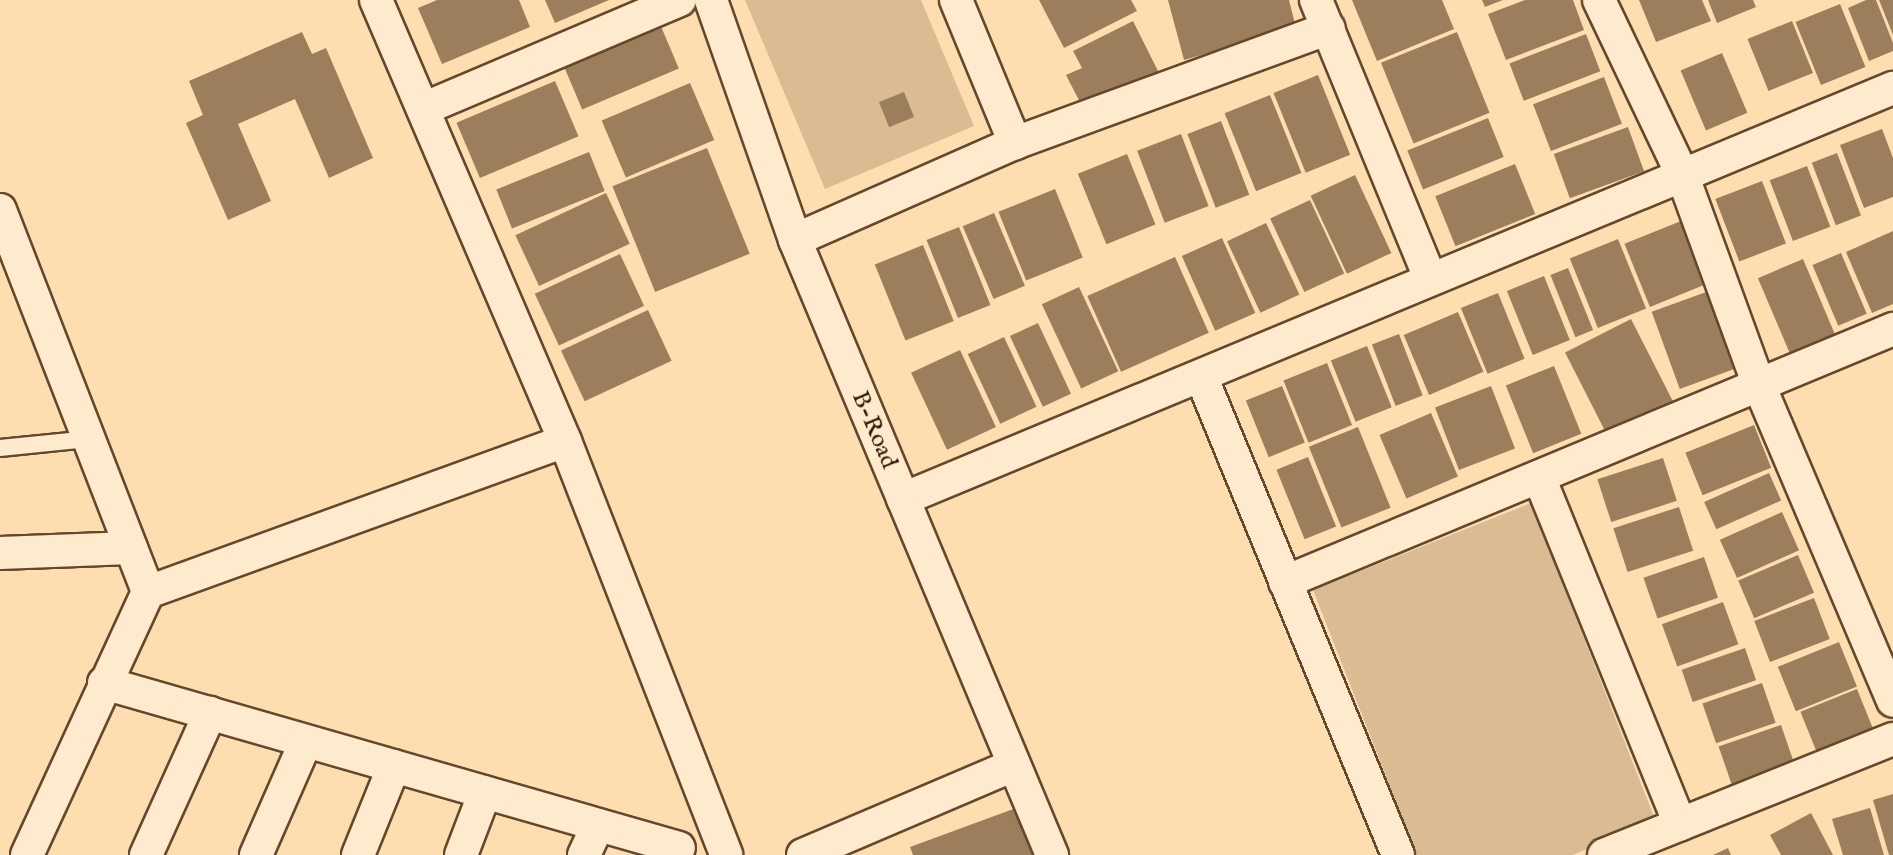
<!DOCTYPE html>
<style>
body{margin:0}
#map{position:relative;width:1893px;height:855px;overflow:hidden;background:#fedeb0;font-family:"IM FELL English",serif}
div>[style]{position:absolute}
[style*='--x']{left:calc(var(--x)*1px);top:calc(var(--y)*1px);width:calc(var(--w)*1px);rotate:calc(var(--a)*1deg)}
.green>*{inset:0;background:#dbbc92}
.building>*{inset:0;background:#9d7e5c;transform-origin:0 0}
.roads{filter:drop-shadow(2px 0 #66472c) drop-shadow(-2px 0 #66472c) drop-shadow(0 2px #66472c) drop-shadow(0 -2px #66472c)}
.lane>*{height:16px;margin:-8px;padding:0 8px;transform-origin:8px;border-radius:8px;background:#feeacc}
.street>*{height:32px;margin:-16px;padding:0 16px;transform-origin:16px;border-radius:16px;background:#feeacc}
span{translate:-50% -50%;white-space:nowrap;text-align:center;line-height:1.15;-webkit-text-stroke:6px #feeacc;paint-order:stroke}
.street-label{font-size:24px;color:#331500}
</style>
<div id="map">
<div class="green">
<i style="clip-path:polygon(745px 0,921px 0,974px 126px,825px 189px)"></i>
<i style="clip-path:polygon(1531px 503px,1656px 822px,1572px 855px,1417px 855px,1313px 590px)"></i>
</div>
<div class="building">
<i style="clip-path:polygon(437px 0,519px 0,530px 27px,442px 64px,418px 8px)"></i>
<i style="clip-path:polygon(545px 0,609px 0,555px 23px)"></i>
<i style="clip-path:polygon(1039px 0,1131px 0,1137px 11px,1064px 48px)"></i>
<i style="clip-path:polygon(1168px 0,1289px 0,1296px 28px,1184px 60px)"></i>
<i style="clip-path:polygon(1352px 0,1442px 0,1454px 29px,1377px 61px)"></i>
<i style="clip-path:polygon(1482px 0,1503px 0,1485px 7px)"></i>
<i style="clip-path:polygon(1525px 0,1573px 0,1584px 30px,1506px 60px,1488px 14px)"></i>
<i style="clip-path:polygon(1639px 0,1702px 0,1711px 21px,1656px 42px)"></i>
<i style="clip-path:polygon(1708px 0,1753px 0,1756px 7px,1717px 23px)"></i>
<i style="clip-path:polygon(1866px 0,1876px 0,1893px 43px,1893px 51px,1869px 61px,1848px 8px)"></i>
<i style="clip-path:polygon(1879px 0,1893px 0,1893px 35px)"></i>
<i style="left:1840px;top:4px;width:68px;height:48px;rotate:68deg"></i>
<i style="left:657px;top:17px;width:56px;height:105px;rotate:67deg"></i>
<i style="clip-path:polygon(1133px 21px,1160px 75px,1085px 112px,1066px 75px,1082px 68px,1073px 51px)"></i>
<i style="left:1792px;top:21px;width:56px;height:48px;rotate:68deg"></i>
<i style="clip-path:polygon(302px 32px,312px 54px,326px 48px,373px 158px,329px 178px,295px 99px,238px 124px,271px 201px,228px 220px,186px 123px,203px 115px,189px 81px)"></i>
<i style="left:1457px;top:32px;width:87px;height:82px;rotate:68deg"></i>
<i style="left:1586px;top:34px;width:40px;height:82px;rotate:69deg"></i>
<i style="left:1722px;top:53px;width:65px;height:45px;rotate:67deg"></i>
<i style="left:1318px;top:75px;width:86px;height:48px;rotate:68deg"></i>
<i style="left:1604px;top:77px;width:50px;height:76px;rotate:69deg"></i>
<i style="left:555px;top:81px;width:60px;height:107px;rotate:67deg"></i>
<i style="left:690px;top:83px;width:62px;height:96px;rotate:67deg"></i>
<i style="left:904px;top:92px;width:27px;height:27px;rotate:68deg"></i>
<i style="left:1270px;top:95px;width:84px;height:49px;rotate:68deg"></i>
<i style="left:1488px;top:118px;width:42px;height:87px;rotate:68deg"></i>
<i style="left:1221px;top:121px;width:79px;height:36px;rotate:69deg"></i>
<i style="left:1628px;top:127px;width:47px;height:79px;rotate:70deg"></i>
<i style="clip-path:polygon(1882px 129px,1893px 158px,1893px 197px,1864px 208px,1840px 145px)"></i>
<i style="left:1181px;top:134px;width:77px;height:47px;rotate:69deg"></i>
<i style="left:707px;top:148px;width:114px;height:102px;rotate:68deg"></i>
<i style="left:589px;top:152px;width:42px;height:100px;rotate:68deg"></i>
<i style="left:1837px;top:153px;width:67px;height:27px;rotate:69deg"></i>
<i style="left:1127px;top:154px;width:76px;height:53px;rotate:68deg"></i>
<i style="left:1515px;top:164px;width:54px;height:86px;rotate:68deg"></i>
<i style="left:1807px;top:166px;width:65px;height:40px;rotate:69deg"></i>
<i style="left:1355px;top:175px;width:86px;height:49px;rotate:65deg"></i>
<i style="left:1762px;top:181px;width:67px;height:50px;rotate:69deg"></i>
<i style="left:1055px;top:189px;width:74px;height:61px;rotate:68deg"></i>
<i style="left:606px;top:193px;width:56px;height:100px;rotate:65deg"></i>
<i style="left:1310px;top:200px;width:81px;height:44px;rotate:65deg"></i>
<i style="left:994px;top:213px;width:79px;height:34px;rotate:67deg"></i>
<i style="left:1681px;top:221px;width:68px;height:61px;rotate:68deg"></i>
<i style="left:1266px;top:223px;width:79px;height:43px;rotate:65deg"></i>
<i style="left:959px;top:227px;width:84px;height:35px;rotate:68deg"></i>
<i style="clip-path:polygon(1893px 231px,1893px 304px,1872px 313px,1846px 252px)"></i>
<i style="left:1222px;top:238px;width:82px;height:44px;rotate:66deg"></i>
<i style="left:1618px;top:239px;width:75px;height:52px;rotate:68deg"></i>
<i style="left:923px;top:245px;width:82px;height:52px;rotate:68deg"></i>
<i style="left:1841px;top:253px;width:66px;height:31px;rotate:67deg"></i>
<i style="left:620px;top:254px;width:57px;height:94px;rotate:65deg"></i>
<i style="left:1175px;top:257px;width:83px;height:96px;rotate:66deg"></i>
<i style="left:1803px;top:259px;width:83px;height:49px;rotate:67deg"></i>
<i style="left:1568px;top:268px;width:67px;height:19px;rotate:68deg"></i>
<i style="left:1544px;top:276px;width:69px;height:40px;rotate:68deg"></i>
<i style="left:1079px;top:287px;width:93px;height:41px;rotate:65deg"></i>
<i style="left:1709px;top:291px;width:82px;height:61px;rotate:70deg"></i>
<i style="left:1498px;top:293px;width:71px;height:40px;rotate:68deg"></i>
<i style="left:648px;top:310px;width:56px;height:96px;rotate:65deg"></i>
<i style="left:1458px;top:312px;width:65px;height:59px;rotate:67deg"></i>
<i style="left:1631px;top:319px;width:92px;height:74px;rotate:63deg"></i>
<i style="left:1038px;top:323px;width:78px;height:31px;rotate:65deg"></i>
<i style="left:1399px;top:334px;width:66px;height:29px;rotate:69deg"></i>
<i style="left:1004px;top:337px;width:77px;height:40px;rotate:65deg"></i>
<i style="left:1367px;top:346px;width:66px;height:39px;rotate:68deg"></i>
<i style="left:960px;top:350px;width:85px;height:54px;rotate:65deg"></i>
<i style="left:1327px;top:363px;width:67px;height:47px;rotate:68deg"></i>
<i style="left:1554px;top:366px;width:73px;height:52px;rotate:68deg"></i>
<i style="left:1282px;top:386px;width:61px;height:39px;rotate:68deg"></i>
<i style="left:1491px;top:386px;width:67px;height:60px;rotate:69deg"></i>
<i style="left:1431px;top:413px;width:69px;height:56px;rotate:67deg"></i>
<i style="left:1754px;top:425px;width:46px;height:74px;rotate:68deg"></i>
<i style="left:1358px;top:427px;width:87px;height:53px;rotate:68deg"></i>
<i style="left:1308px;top:457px;width:75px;height:34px;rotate:68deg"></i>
<i style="left:1663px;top:458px;width:45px;height:69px;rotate:72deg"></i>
<i style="left:1769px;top:473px;width:30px;height:71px;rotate:66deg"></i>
<i style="left:1679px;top:507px;width:46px;height:69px;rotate:72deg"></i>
<i style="left:1782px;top:512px;width:42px;height:68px;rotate:66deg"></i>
<i style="left:1798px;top:555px;width:41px;height:65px;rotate:67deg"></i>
<i style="left:1704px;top:557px;width:43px;height:64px;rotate:71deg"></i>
<i style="left:1814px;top:598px;width:44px;height:64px;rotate:69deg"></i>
<i style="left:1723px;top:602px;width:45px;height:65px;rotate:70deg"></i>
<i style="left:1839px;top:642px;width:48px;height:66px;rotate:68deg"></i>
<i style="left:1745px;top:648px;width:34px;height:67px;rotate:71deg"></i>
<i style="left:1762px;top:683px;width:42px;height:63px;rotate:71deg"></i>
<i style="left:1857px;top:689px;width:46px;height:61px;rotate:68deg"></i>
<i style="left:1781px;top:725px;width:49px;height:66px;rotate:71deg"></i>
<i style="clip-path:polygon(1893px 794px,1893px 855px,1889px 855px,1873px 800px)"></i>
<i style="clip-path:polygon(1016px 808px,1034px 855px,913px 855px,910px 847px)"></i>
<i style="clip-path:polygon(1870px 808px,1884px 855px,1843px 855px,1832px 819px)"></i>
<i style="clip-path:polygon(1811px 813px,1833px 855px,1781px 855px,1770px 835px)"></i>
<i style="clip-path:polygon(1728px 848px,1731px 855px,1713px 855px)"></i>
</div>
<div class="roads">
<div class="lane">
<i style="--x:0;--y:448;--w:88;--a:-5.8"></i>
</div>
<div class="street">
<i style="--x:376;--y:0;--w:480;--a:66.8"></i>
<i style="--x:565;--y:441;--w:444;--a:68.7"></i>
<i style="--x:711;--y:0;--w:254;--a:70.7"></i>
<i style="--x:795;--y:240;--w:667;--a:67.32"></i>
<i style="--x:956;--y:0;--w:155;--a:67.6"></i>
<i style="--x:1316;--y:0;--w:300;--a:67.7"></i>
<i style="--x:1599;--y:0;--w:193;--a:64.5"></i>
<i style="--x:1682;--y:174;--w:225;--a:70"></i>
<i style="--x:1759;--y:385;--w:343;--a:67"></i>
<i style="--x:423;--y:109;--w:279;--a:-23"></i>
<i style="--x:0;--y:210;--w:410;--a:68.8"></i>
<i style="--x:795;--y:240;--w:240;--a:-23.8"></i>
<i style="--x:1015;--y:143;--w:334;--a:-20.1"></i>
<i style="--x:1201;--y:376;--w:518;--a:67.64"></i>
<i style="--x:1539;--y:477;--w:375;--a:67.9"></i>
<i style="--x:903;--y:499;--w:1072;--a:-22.55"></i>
<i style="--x:0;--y:553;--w:131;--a:-2.2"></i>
<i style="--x:1285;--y:582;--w:659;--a:-22.59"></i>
<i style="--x:104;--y:683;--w:598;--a:16.01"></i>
<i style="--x:27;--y:855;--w:289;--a:-65.3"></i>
<i style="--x:148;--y:592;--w:443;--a:-19.9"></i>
<i style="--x:146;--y:855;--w:156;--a:-65.7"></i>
<i style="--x:256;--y:855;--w:124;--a:-66.3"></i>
<i style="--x:358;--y:855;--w:96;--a:-68"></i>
<i style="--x:461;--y:855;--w:67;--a:-69.1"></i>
<i style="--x:584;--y:855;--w:33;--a:-65"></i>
<i style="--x:803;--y:855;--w:229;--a:-23.1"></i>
<i style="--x:1604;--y:855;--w:311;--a:-21.9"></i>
</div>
</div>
<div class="street-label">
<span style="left:874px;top:430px;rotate:67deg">B-Road</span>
</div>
</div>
